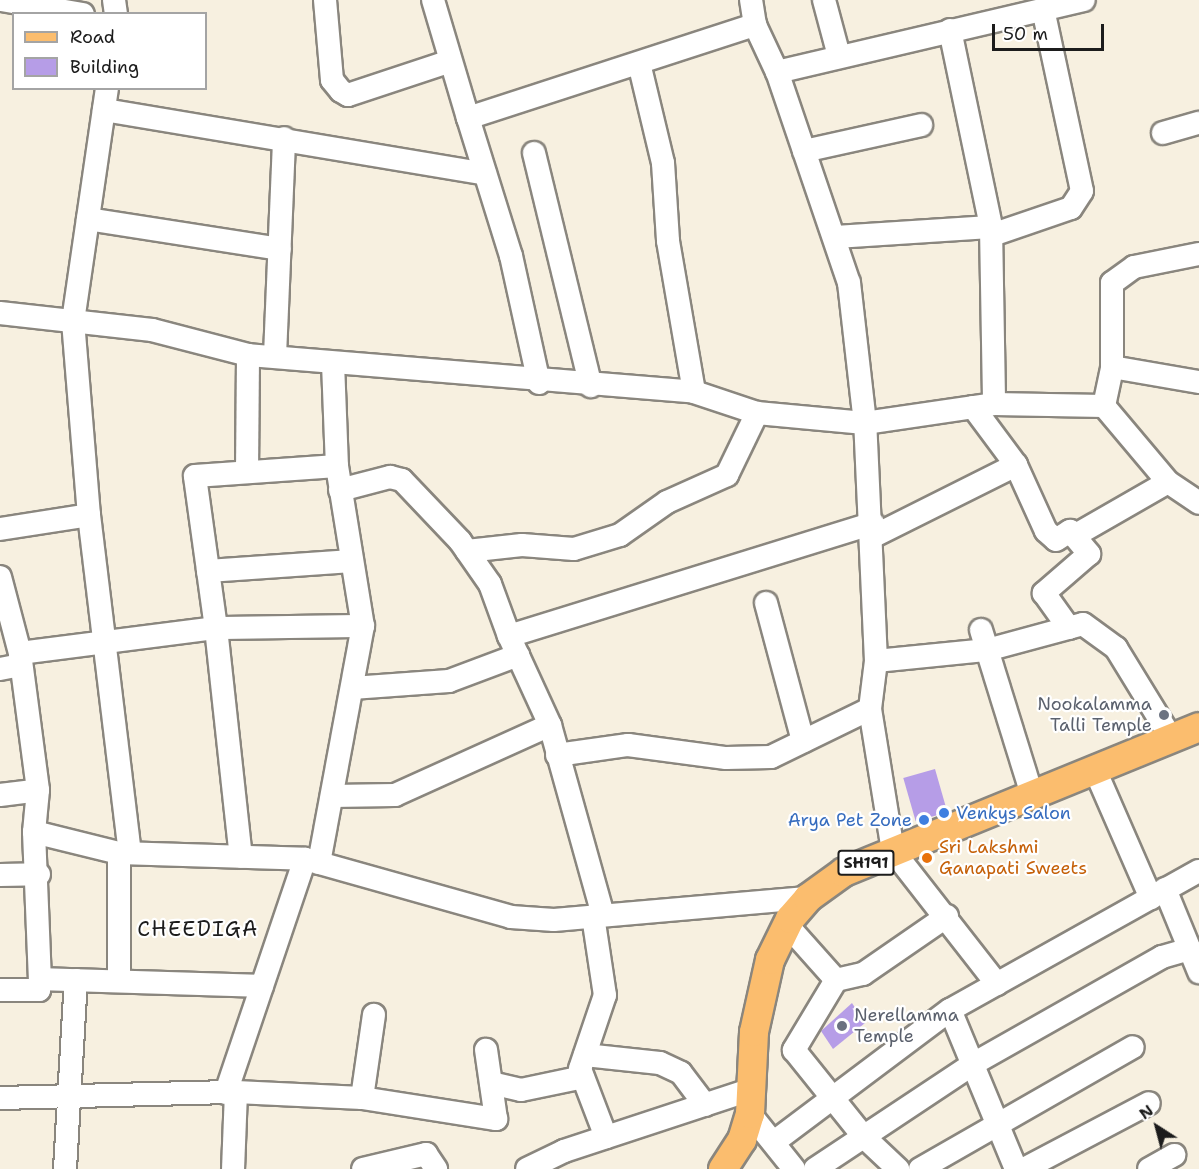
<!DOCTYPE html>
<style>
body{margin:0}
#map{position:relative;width:1199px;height:1169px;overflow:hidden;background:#f7f0e0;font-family:"Shantell Sans",sans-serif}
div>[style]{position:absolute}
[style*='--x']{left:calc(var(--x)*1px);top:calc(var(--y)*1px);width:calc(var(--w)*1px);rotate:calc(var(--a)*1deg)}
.building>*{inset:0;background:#b69de7;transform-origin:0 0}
.roads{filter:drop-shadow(2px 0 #8a867e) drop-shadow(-2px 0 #8a867e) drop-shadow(0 2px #8a867e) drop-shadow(0 -2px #8a867e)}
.minor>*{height:22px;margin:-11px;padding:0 11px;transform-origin:11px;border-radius:11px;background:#fff}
.major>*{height:28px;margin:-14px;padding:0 14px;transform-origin:14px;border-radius:14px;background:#fbbd6e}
.dots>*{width:16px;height:16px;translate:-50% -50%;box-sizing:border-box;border:3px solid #fff;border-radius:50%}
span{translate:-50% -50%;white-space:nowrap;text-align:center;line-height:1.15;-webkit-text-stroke:4.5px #fff;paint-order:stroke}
.shield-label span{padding:2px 4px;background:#fff;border:2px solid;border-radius:4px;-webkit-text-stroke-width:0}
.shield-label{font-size:16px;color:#1c1c1c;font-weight:700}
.worship-label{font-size:18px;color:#5b616d}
.right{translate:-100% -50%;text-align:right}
.left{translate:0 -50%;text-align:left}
.shop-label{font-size:18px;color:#366cbe}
.food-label{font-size:18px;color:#c56008}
.quarter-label{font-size:21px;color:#1c1c1c;letter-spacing:1.5px}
.legend{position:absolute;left:12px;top:12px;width:195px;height:78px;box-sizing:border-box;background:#fff;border:2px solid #a4a4a4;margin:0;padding:8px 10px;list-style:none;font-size:18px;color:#1c1c1c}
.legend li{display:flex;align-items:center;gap:12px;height:30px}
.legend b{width:30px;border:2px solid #a4a4a4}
.north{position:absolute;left:1127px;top:1097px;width:60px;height:60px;-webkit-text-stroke:4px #fff;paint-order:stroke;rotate:324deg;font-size:16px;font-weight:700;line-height:24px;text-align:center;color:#1c1c1c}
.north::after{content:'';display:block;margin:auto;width:21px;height:27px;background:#1c1c1c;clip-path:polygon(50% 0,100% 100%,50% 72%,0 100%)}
.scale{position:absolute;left:992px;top:24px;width:112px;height:27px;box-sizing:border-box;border:3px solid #1c1c1c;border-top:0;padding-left:8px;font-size:18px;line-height:21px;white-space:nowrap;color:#1c1c1c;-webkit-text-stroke:4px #fff;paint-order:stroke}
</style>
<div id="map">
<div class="building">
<i style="left:935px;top:769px;width:45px;height:33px;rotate:74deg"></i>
<i style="clip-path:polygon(852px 1003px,865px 1023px,833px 1049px,821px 1031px)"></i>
</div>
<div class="roads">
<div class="minor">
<i style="--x:1;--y:0;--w:83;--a:9.7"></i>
<i style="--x:114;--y:0;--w:14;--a:82"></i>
<i style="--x:325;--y:0;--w:80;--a:85"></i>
<i style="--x:332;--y:80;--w:14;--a:51"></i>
<i style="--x:341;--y:91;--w:8;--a:30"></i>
<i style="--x:348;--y:95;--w:105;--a:-18.3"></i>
<i style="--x:433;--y:0;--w:123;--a:73.5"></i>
<i style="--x:824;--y:0;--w:58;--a:75"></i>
<i style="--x:950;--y:30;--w:201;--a:78.2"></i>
<i style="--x:991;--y:227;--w:177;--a:89"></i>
<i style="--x:639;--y:63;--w:103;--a:76.5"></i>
<i style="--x:663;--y:163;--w:78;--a:86.3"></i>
<i style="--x:668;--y:241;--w:153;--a:80.2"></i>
<i style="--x:777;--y:72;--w:315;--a:-13.2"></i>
<i style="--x:107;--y:88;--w:235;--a:98.3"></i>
<i style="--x:73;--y:321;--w:195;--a:85.3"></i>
<i style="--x:89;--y:515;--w:340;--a:83.1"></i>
<i style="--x:104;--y:110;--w:386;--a:9.5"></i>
<i style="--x:1163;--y:133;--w:37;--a:-16"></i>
<i style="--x:804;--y:151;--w:120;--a:-12.5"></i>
<i style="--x:534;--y:153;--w:240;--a:76.3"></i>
<i style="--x:88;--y:219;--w:194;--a:8.9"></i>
<i style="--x:992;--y:235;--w:83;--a:-18.9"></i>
<i style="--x:1071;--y:208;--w:20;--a:-57"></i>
<i style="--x:1082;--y:191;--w:182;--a:-102.1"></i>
<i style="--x:835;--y:237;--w:156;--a:-3.7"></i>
<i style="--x:0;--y:313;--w:153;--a:6.4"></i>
<i style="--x:152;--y:330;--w:99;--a:14.6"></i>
<i style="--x:248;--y:355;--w:448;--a:4.7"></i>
<i style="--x:694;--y:392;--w:66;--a:18.4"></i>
<i style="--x:757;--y:413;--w:108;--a:5.3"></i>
<i style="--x:865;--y:423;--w:141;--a:-96.5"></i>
<i style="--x:849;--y:283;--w:223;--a:-108.8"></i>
<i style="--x:777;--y:72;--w:52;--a:-115.1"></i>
<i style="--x:755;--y:25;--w:25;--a:-99"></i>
<i style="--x:275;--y:356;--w:218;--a:-87.6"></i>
<i style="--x:333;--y:363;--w:103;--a:87.8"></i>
<i style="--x:337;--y:466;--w:162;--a:80.8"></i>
<i style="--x:363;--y:626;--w:147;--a:179.2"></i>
<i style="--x:216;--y:628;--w:153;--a:-97.9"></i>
<i style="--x:195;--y:476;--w:142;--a:-4"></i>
<i style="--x:1112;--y:367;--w:88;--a:9.8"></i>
<i style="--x:539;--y:383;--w:130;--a:-102.4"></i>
<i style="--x:511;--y:256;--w:145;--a:-107.3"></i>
<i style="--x:468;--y:118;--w:302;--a:-18"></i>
<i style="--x:1104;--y:406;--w:99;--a:49.9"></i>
<i style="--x:1168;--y:482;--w:37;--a:34"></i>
<i style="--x:973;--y:407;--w:72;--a:53.4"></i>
<i style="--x:1016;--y:465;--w:72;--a:65.6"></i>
<i style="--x:1046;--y:531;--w:13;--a:42"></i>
<i style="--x:1056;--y:540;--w:17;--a:-33"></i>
<i style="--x:1070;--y:531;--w:30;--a:50"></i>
<i style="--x:1089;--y:554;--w:60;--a:139.1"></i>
<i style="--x:1044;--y:593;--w:43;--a:54.5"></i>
<i style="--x:247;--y:472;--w:117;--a:-89.5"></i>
<i style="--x:340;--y:490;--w:52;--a:-14.6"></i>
<i style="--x:390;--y:477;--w:12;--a:14"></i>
<i style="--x:402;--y:480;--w:84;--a:46.4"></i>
<i style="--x:460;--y:541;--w:52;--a:55.1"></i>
<i style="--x:490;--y:584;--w:55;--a:69.9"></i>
<i style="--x:0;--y:529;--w:90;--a:-8.9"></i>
<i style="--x:874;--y:536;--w:159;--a:-26.6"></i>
<i style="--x:1074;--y:536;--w:108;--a:-29.9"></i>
<i style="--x:467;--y:551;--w:55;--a:-6.2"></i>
<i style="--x:522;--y:545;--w:52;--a:4.4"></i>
<i style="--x:574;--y:549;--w:48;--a:-16.9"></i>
<i style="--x:620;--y:535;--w:57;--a:-35.1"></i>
<i style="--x:667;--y:502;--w:66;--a:-24.2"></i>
<i style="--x:727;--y:475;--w:69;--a:-64.2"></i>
<i style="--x:208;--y:571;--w:144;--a:-4"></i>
<i style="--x:0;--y:577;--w:79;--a:75.3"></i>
<i style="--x:20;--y:653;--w:138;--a:82.5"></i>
<i style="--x:38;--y:790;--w:42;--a:95.4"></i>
<i style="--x:34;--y:832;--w:147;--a:87.7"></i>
<i style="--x:40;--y:979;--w:11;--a:95"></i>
<i style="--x:39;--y:990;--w:39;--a:180"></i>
<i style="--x:766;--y:603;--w:143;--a:75"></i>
<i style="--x:981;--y:630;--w:173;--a:72.8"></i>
<i style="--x:20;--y:653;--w:198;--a:-7.3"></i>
<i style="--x:216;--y:628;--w:230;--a:83.8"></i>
<i style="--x:876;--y:661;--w:112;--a:-5.7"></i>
<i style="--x:987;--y:650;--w:99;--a:-15.2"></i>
<i style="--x:1083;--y:624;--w:41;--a:36"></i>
<i style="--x:1116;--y:648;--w:103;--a:58.5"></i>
<i style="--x:0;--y:669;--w:21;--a:-11"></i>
<i style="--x:352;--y:688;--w:97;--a:-4.1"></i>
<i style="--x:449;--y:681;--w:74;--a:-20.6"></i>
<i style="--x:557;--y:755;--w:72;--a:-8"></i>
<i style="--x:628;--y:745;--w:99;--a:7.6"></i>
<i style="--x:726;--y:758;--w:45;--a:-1.3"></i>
<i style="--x:771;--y:757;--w:110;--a:-25.9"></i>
<i style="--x:1095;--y:770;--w:140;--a:66.4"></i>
<i style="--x:0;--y:795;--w:38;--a:-7"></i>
<i style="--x:332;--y:796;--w:63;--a:-0.9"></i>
<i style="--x:395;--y:795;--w:170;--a:-24.3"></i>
<i style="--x:34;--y:832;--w:88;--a:13.9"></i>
<i style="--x:119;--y:853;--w:186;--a:1.8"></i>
<i style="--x:305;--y:859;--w:247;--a:108.7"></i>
<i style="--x:119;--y:853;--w:128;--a:90"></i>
<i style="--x:305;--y:859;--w:214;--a:15.7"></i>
<i style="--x:511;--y:917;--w:43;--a:4"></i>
<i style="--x:554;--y:920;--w:255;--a:-5"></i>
<i style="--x:319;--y:863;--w:241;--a:-79.5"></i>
<i style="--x:0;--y:875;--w:39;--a:-1"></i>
<i style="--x:1165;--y:889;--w:90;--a:67.7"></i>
<i style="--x:603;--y:915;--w:197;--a:-105.6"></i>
<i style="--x:550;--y:725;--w:98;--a:-114.7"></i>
<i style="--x:509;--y:636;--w:381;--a:-17.2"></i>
<i style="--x:593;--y:916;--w:80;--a:81.4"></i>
<i style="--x:605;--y:995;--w:78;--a:108.7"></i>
<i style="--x:580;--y:1069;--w:73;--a:69.1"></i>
<i style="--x:787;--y:925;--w:74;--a:48.3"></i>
<i style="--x:836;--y:980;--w:28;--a:-13"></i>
<i style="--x:863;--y:974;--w:102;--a:-34.6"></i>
<i style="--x:40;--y:979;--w:222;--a:1.8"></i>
<i style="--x:836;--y:980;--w:82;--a:121"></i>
<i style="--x:794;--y:1050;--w:112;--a:51.2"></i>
<i style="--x:864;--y:1137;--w:47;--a:43.3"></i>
<i style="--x:997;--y:984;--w:169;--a:-128"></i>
<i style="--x:893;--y:851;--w:144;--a:-99.2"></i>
<i style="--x:870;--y:709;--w:48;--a:-82.9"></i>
<i style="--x:876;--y:661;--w:238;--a:-92.6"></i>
<i style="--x:865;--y:423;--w:130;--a:-8.4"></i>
<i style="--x:994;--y:404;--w:110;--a:1"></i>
<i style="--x:1104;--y:406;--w:40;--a:-78"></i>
<i style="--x:1112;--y:367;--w:84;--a:-90"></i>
<i style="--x:1112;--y:283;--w:27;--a:-36"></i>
<i style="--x:1134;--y:267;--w:66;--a:-11.3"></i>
<i style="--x:585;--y:1055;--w:75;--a:6.1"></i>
<i style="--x:660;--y:1063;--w:23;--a:25"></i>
<i style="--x:681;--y:1073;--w:40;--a:53"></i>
<i style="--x:491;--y:1083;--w:31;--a:13"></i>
<i style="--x:521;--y:1090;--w:63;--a:-11.8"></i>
<i style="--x:236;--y:1092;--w:126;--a:2.7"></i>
<i style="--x:362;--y:1098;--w:136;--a:8.9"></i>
<i style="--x:496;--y:1119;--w:70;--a:-98.2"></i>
<i style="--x:0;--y:1098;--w:236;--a:-1.5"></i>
<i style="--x:236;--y:1092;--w:77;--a:92.2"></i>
<i style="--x:362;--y:1098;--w:84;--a:-81.8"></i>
<i style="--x:750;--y:1114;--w:70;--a:51.3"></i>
<i style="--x:774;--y:1142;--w:220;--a:-36.9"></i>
<i style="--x:65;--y:1169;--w:189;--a:-86.7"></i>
<i style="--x:363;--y:1169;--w:65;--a:-13.4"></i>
<i style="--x:426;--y:1154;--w:18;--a:56"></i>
<i style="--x:527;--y:1169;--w:41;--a:-25.9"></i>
<i style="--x:564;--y:1151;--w:196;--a:-18.2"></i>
<i style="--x:815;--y:1169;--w:190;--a:-33.6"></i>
<i style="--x:973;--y:1064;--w:217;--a:-29.5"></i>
<i style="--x:1162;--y:957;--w:29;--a:-16"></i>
<i style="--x:920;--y:1169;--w:245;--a:-29.8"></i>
<i style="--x:1016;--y:1169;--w:172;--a:-112.5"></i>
<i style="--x:950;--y:1010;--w:285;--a:-29.2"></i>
<i style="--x:1024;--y:1169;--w:141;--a:-27.8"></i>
<i style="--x:1149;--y:1169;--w:29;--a:-29"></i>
</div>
<div class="major">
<i style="--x:723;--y:1169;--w:35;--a:-57"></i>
<i style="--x:742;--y:1140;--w:27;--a:-73"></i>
<i style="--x:750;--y:1114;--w:82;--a:-87.2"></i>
<i style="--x:754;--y:1032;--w:74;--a:-77.5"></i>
<i style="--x:770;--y:960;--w:46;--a:-64"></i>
<i style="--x:790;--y:919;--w:28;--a:-49"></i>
<i style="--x:808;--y:898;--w:44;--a:-35.8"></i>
<i style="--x:844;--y:872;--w:383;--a:-22.2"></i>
</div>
</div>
<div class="dots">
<i style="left:1164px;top:715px;background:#6b7280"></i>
<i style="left:944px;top:813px;background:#3f7fe0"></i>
<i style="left:924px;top:820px;background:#3f7fe0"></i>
<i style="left:927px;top:858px;background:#e8710a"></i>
<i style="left:842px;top:1026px;background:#6b7280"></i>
</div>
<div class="shield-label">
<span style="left:866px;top:863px">SH191</span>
</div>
<div class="worship-label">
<span class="right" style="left:1152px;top:715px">Nookalamma<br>Talli Temple</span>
<span class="left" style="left:854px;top:1026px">Nerellamma<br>Temple</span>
</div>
<div class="shop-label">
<span class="left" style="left:956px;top:813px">Venkys Salon</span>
<span class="right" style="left:912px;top:820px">Arya Pet Zone</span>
</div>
<div class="food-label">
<span class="left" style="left:939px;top:858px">Sri Lakshmi<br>Ganapati Sweets</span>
</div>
<div class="quarter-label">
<span style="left:198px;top:929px">CHEEDIGA</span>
</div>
<ul class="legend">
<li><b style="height:8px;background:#fbbd6e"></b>Road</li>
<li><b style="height:16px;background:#b69de7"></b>Building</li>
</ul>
<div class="north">N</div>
<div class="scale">50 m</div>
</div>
